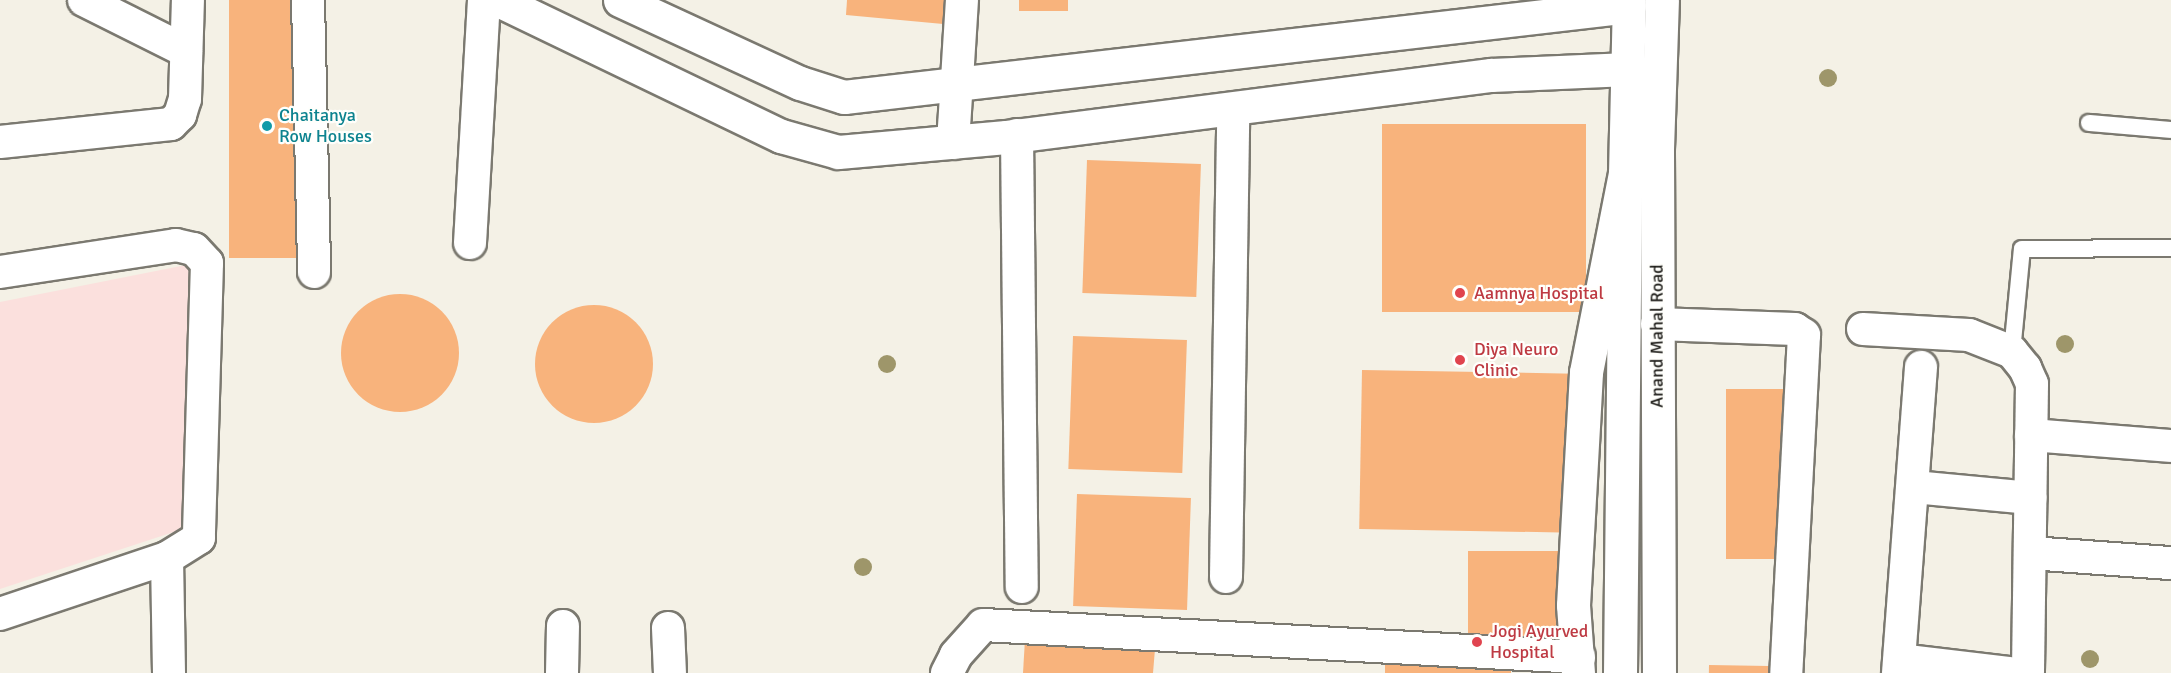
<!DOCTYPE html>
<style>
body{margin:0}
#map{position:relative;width:2171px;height:673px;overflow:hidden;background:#f4f1e6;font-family:Signika,sans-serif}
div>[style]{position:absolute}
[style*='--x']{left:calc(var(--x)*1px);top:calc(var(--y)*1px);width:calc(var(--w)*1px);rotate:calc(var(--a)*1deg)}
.industrial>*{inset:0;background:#fbe0dd}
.building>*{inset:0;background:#f8b37c;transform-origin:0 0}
.round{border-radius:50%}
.roads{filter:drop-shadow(2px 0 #7b7970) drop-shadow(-2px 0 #7b7970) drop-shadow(0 2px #7b7970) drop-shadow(0 -2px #7b7970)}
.service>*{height:16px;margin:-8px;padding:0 8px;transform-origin:8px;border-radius:8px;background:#fff}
.minor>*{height:32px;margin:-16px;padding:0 16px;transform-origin:16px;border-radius:16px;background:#fff}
.tertiary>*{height:33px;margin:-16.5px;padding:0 16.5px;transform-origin:16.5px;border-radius:16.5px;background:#fff}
.secondary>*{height:33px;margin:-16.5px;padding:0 16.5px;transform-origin:16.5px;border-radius:16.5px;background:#fff}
.trunk>*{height:33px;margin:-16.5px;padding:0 16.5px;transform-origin:16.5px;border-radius:16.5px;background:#fff}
.trees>*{width:18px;height:18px;margin:-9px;border-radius:50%;background:#9e966a}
.dots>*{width:16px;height:16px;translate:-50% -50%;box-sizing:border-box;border:3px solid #fffffc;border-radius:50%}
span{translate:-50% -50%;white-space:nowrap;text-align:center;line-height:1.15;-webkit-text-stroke:4.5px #fffffc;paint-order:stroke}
.culture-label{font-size:18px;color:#0d838f}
.left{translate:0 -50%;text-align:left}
.health-label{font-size:18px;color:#be3a42}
.street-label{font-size:18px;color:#1e1d19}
</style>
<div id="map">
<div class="industrial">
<i style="clip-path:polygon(211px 260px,195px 525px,0 589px,0 302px)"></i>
</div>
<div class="building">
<i style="left:229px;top:0;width:67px;height:258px"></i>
<i style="clip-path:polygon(847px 0,957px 0,954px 25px,846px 15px)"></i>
<i style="left:1019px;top:0;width:49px;height:11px"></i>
<i style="left:1382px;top:124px;width:204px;height:188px"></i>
<i style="left:1087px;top:160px;width:114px;height:133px;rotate:2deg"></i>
<i class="round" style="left:341px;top:294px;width:118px;height:118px"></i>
<i class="round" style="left:535px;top:305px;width:118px;height:118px"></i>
<i style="left:1073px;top:336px;width:114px;height:133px;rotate:2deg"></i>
<i style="left:1362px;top:370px;width:213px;height:159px;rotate:1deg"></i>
<i style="left:1726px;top:389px;width:62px;height:170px"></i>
<i style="left:1077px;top:494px;width:114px;height:112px;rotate:2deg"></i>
<i style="left:1468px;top:551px;width:94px;height:98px"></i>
<i style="clip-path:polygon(1025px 639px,1155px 649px,1153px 673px,1023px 673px)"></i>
<i style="clip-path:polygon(1385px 664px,1511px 671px,1511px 673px,1385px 673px)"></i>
<i style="left:1709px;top:665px;width:60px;height:8px;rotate:1deg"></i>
</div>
<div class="roads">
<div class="service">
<i style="--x:2089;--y:123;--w:82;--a:4.9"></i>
<i style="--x:2012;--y:352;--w:103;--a:-84.5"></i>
<i style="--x:2022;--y:249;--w:149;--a:-0.4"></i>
</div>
<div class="minor">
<i style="--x:84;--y:0;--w:114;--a:26.6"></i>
<i style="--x:308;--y:0;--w:272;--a:88.7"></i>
<i style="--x:1017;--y:135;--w:452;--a:89.4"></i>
<i style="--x:0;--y:142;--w:172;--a:-6"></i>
<i style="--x:171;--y:124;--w:13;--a:-45"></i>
<i style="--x:180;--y:115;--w:17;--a:-73"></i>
<i style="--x:185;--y:99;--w:99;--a:-88.3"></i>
<i style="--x:953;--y:143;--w:143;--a:-86.4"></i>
<i style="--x:470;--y:243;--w:243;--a:-86.7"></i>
<i style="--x:0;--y:272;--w:178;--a:-8.7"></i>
<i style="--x:176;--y:245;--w:18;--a:13"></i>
<i style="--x:194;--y:249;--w:19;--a:47"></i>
<i style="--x:207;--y:263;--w:275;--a:91.7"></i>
<i style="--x:199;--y:538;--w:38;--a:148"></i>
<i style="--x:167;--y:558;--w:176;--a:161.5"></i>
<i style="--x:1657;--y:324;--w:138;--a:2.1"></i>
<i style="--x:1795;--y:329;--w:11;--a:34"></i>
<i style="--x:1804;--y:335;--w:338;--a:93"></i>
<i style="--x:1863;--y:329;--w:106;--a:3.2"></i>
<i style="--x:1969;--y:335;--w:46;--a:21.6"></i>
<i style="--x:2012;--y:352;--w:21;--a:51"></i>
<i style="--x:2025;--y:368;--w:17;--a:66"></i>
<i style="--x:2032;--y:384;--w:289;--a:90.8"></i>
<i style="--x:2031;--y:435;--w:140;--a:4.5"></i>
<i style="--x:1914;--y:487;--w:117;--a:5.4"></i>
<i style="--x:2030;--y:553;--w:141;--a:4.1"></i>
<i style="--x:167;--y:558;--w:115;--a:89"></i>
<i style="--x:1226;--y:577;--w:468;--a:-89.1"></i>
<i style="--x:668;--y:628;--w:45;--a:87.5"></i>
<i style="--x:1900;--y:660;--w:110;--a:6.8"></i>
<i style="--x:562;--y:673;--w:47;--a:-88.8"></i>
<i style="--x:947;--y:673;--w:20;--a:-63"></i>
<i style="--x:956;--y:655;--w:40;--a:-48"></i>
<i style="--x:983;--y:625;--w:597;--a:3.07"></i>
<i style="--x:1898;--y:673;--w:307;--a:-85.7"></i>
</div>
<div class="tertiary">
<i style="--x:498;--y:0;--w:314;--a:25.7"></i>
<i style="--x:781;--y:136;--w:59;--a:15.7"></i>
<i style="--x:838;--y:152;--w:169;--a:-5.1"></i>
<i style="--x:1006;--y:137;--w:489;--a:-7.3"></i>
<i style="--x:1491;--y:75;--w:137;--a:-2.5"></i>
<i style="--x:620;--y:0;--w:198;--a:24.8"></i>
<i style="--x:800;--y:83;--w:46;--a:17.7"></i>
<i style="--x:844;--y:97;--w:790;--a:-6.61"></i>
</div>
<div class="secondary">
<i style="--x:1578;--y:673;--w:68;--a:-94.2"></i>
<i style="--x:1573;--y:605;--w:233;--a:-86.8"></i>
<i style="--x:1586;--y:372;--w:202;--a:-78.9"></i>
<i style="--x:1625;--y:174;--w:174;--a:-88.7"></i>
<i style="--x:1659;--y:673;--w:524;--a:-90.22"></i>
<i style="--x:1657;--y:149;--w:149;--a:-88.1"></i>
</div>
<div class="trunk">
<i style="--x:1620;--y:673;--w:499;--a:-89.4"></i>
</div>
</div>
<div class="trees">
<i style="left:1828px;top:78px"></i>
<i style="left:2065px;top:344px"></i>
<i style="left:887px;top:364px"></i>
<i style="left:863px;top:567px"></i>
<i style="left:2090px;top:659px"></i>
</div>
<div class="dots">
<i style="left:267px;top:126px;background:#0f9aa8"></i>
<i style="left:1460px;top:293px;background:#e0444e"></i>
<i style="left:1460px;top:360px;background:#e0444e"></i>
<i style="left:1477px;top:642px;background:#e0444e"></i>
</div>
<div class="culture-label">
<span class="left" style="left:279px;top:126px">Chaitanya<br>Row Houses</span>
</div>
<div class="health-label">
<span class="left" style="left:1474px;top:293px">Aamnya Hospital</span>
<span class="left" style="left:1474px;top:360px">Diya Neuro<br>Clinic</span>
<span class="left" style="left:1490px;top:642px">Jogi Ayurved<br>Hospital</span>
</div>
<div class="street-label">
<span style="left:1657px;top:336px;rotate:-90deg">Anand Mahal Road</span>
</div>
</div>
